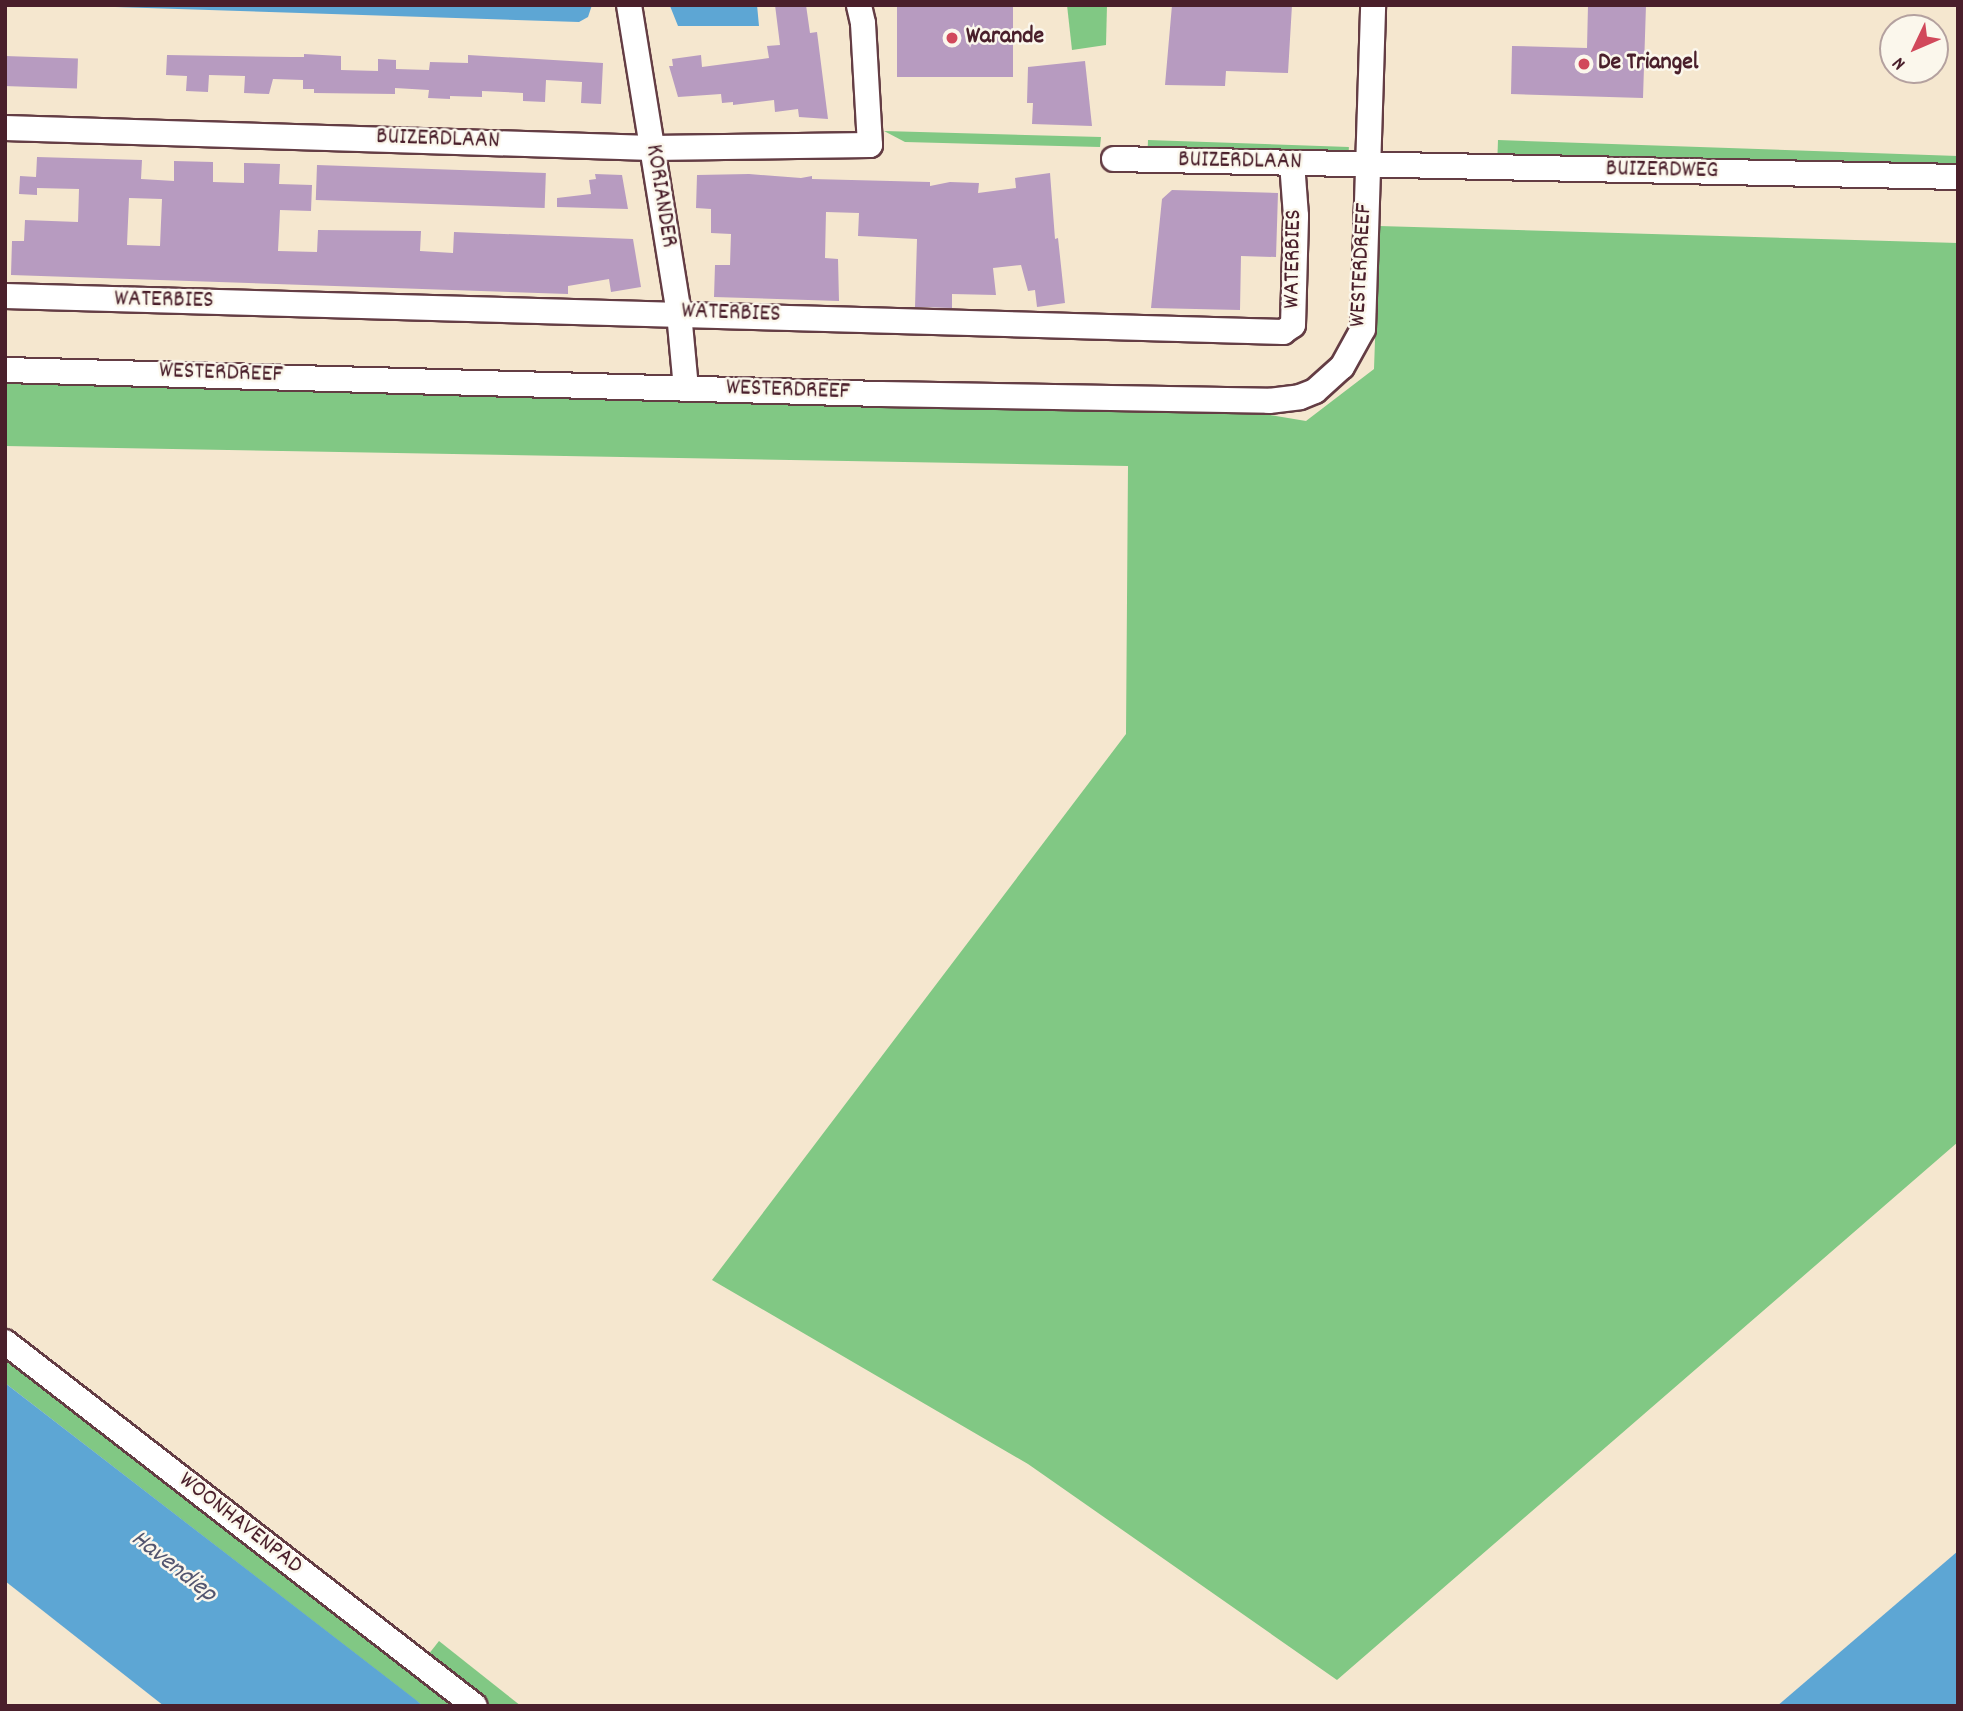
<!DOCTYPE html>
<style>
body{margin:0}
#map{position:relative;width:1963px;height:1711px;overflow:hidden;background:#f5e7cf;font-family:Dekko,sans-serif}
div>[style]{position:absolute}
[style*='--x']{left:calc(var(--x)*1px);top:calc(var(--y)*1px);width:calc(var(--w)*1px);rotate:calc(var(--a)*1deg)}
.green>*{inset:0;background:#81c884;transform-origin:0 0}
.water>*{inset:0;background:#5da6d4}
.building>*{inset:0;background:#b79bc0;transform-origin:0 0}
.roads{filter:drop-shadow(2px 0 #643d44) drop-shadow(-2px 0 #643d44) drop-shadow(0 2px #643d44) drop-shadow(0 -2px #643d44)}
.minor>*{height:24px;margin:-12px;padding:0 12px;transform-origin:12px;border-radius:12px;background:#fff}
.dots>*{width:19px;height:19px;translate:-50% -50%;box-sizing:border-box;border:4px solid #fbf7ec;border-radius:50%}
span{translate:-50% -50%;white-space:nowrap;text-align:center;line-height:1.15;-webkit-text-stroke:5px #fbf7ec;paint-order:stroke}
.poi-label{font-size:24px;color:#4a1f2b;font-weight:700}
.left{translate:0 -50%;text-align:left}
.street-label{font-size:24px;color:#4a1f2b}
.water-label{font-size:26px;color:#52556f;font-style:italic}
.frame{position:absolute;inset:0;border:7px solid #4a1f2b;pointer-events:none}
.north{position:absolute;left:1879px;top:14px;width:70px;height:70px;box-sizing:border-box;background:#fbf7ec;border:2px solid #b4a19f;border-radius:50%;rotate:226deg;font-size:19px;font-weight:700;line-height:28px;text-align:center;color:#4a1f2b}
.north::after{content:'';display:block;margin:auto;width:24px;height:32px;background:#d1495b;clip-path:polygon(50% 0,100% 100%,50% 72%,0 100%)}
</style>
<div id="map">
<div class="green">
<i style="clip-path:polygon(1067px 5px,1107px 5px,1106px 45px,1072px 50px)"></i>
<i style="clip-path:polygon(884px 131px,1101px 137px,1100px 147px,1019px 145px,905px 142px)"></i>
<i style="left:1148px;top:140px;width:201px;height:9px;rotate:2deg"></i>
<i style="left:1498px;top:140px;width:460px;height:20px;rotate:2deg"></i>
<i style="clip-path:polygon(1379px 226px,1958px 243px,1958px 1142px,1337px 1680px,1028px 1464px,712px 1280px,1126px 734px,1128px 466px,5px 446px,5px 380px,1252px 412px,1306px 421px,1374px 369px)"></i>
<i style="clip-path:polygon(5px 1352px,466px 1706px,423px 1706px,5px 1383px)"></i>
<i style="clip-path:polygon(439px 1641px,521px 1706px,489px 1706px,428px 1655px)"></i>
</div>
<div class="water">
<i style="clip-path:polygon(53px 5px,592px 5px,588px 17px,579px 22px)"></i>
<i style="clip-path:polygon(757px 5px,759px 26px,678px 26px,670px 6px)"></i>
<i style="clip-path:polygon(5px 1383px,416px 1700px,423px 1706px,164px 1706px,5px 1581px)"></i>
<i style="clip-path:polygon(1958px 1551px,1958px 1706px,1777px 1706px)"></i>
</div>
<div class="building">
<i style="clip-path:polygon(775px 5px,806px 5px,810px 33px,817px 32px,828px 119px,799px 117px,798px 109px,775px 112px,774px 100px,733px 105px,733px 102px,722px 103px,721px 94px,678px 97px,669px 66px,673px 66px,672px 59px,701px 55px,702px 67px,769px 58px,767px 46px,780px 45px)"></i>
<i style="left:897px;top:5px;width:116px;height:72px"></i>
<i style="clip-path:polygon(1172px 5px,1292px 5px,1288px 73px,1226px 71px,1225px 86px,1165px 85px)"></i>
<i style="clip-path:polygon(1588px 5px,1646px 5px,1643px 98px,1511px 94px,1512px 46px,1587px 48px)"></i>
<i style="clip-path:polygon(304px 54px,341px 56px,341px 70px,378px 71px,378px 59px,396px 60px,396px 69px,429px 70px,430px 62px,468px 63px,468px 55px,603px 63px,601px 104px,581px 103px,582px 82px,546px 80px,545px 102px,523px 101px,523px 93px,482px 91px,482px 97px,450px 96px,450px 99px,428px 98px,429px 90px,395px 88px,395px 94px,314px 93px,314px 89px,303px 89px,303px 80px,273px 79px,269px 94px,244px 93px,245px 76px,209px 75px,208px 92px,186px 91px,187px 76px,166px 75px,167px 55px,292px 57px,304px 57px)"></i>
<i style="left:5px;top:56px;width:73px;height:30px;rotate:2deg"></i>
<i style="clip-path:polygon(1085px 61px,1092px 126px,1032px 124px,1033px 103px,1027px 103px,1028px 67px)"></i>
<i style="clip-path:polygon(evenodd,37px 157px,142px 160px,141px 179px,158px 180px,174px 181px,174px 161px,213px 162px,213px 182px,244px 183px,244px 163px,280px 164px,279px 184px,312px 185px,311px 211px,280px 210px,278px 251px,317px 252px,318px 230px,421px 231px,420px 251px,453px 253px,454px 232px,633px 239px,641px 287px,611px 292px,609px 279px,568px 286px,568px 294px,11px 275px,12px 241px,24px 241px,25px 220px,78px 222px,79px 189px,37px 188px,37px 195px,19px 194px,20px 176px,36px 177px,37px 157px,129px 198px,162px 199px,160px 246px,127px 245px,129px 198px)"></i>
<i style="left:317px;top:165px;width:229px;height:35px;rotate:2deg"></i>
<i style="clip-path:polygon(1050px 173px,1055px 239px,1058px 238px,1065px 303px,1037px 307px,1035px 290px,1028px 291px,1021px 265px,993px 268px,996px 295px,952px 294px,952px 308px,915px 307px,917px 239px,858px 236px,859px 213px,826px 212px,825px 258px,838px 259px,839px 301px,714px 297px,715px 265px,730px 265px,731px 234px,711px 233px,711px 209px,696px 208px,697px 175px,749px 174px,801px 178px,812px 176px,812px 179px,930px 182px,930px 186px,950px 182px,979px 183px,978px 193px,1016px 188px,1015px 178px)"></i>
<i style="clip-path:polygon(595px 174px,622px 175px,628px 209px,557px 207px,557px 198px,591px 194px,589px 180px,596px 179px)"></i>
<i style="clip-path:polygon(1172px 190px,1278px 193px,1276px 257px,1241px 256px,1240px 310px,1151px 308px,1162px 199px)"></i>
</div>
<div class="roads">
<div class="minor">
<i style="--x:629;--y:5;--w:312;--a:80.8"></i>
<i style="--x:679;--y:313;--w:75;--a:84.7"></i>
<i style="--x:5;--y:128;--w:647;--a:1.77"></i>
<i style="--x:652;--y:148;--w:218;--a:-0.8"></i>
<i style="--x:870;--y:145;--w:122;--a:-93.3"></i>
<i style="--x:863;--y:23;--w:18;--a:-103"></i>
<i style="--x:1114;--y:159;--w:844;--a:1.22"></i>
<i style="--x:5;--y:296;--w:1279;--a:1.61"></i>
<i style="--x:1283;--y:332;--w:12;--a:-35"></i>
<i style="--x:1293;--y:325;--w:109;--a:-88.4"></i>
<i style="--x:1296;--y:216;--w:53;--a:-94.3"></i>
<i style="--x:5;--y:370;--w:876;--a:1.57"></i>
<i style="--x:881;--y:394;--w:388;--a:1"></i>
<i style="--x:1269;--y:401;--w:31;--a:-7"></i>
<i style="--x:1300;--y:397;--w:16;--a:-22"></i>
<i style="--x:1315;--y:391;--w:36;--a:-42"></i>
<i style="--x:1342;--y:367;--w:43;--a:-61.1"></i>
<i style="--x:1363;--y:329;--w:324;--a:-88.2"></i>
<i style="--x:5;--y:1342;--w:594;--a:37.76"></i>
</div>
</div>
<div class="dots">
<i style="left:952px;top:38px;background:#d1495b"></i>
<i style="left:1584px;top:64px;background:#d1495b"></i>
</div>
<div class="poi-label">
<span class="left" style="left:966px;top:38px">Warande</span>
<span class="left" style="left:1598px;top:64px">De Triangel</span>
</div>
<div class="street-label">
<span style="left:438px;top:140px;rotate:2deg">BUIZERDLAAN</span>
<span style="left:1240px;top:162px;rotate:1deg">BUIZERDLAAN</span>
<span style="left:1662px;top:171px;rotate:1deg">BUIZERDWEG</span>
<span style="left:660px;top:196px;rotate:81deg">KORIANDER</span>
<span style="left:1294px;top:259px;rotate:-89deg">WATERBIES</span>
<span style="left:1362px;top:265px;rotate:-87deg">WESTERDREEF</span>
<span style="left:164px;top:301px;rotate:1deg">WATERBIES</span>
<span style="left:731px;top:314px;rotate:2deg">WATERBIES</span>
<span style="left:221px;top:374px;rotate:2deg">WESTERDREEF</span>
<span style="left:788px;top:391px;rotate:2deg">WESTERDREEF</span>
<span style="left:240px;top:1524px;rotate:38deg">WOONHAVENPAD</span>
</div>
<div class="water-label">
<span style="left:173px;top:1567px;rotate:38deg">Havendiep</span>
</div>
<div class="frame"></div>
<div class="north">N</div>
</div>
